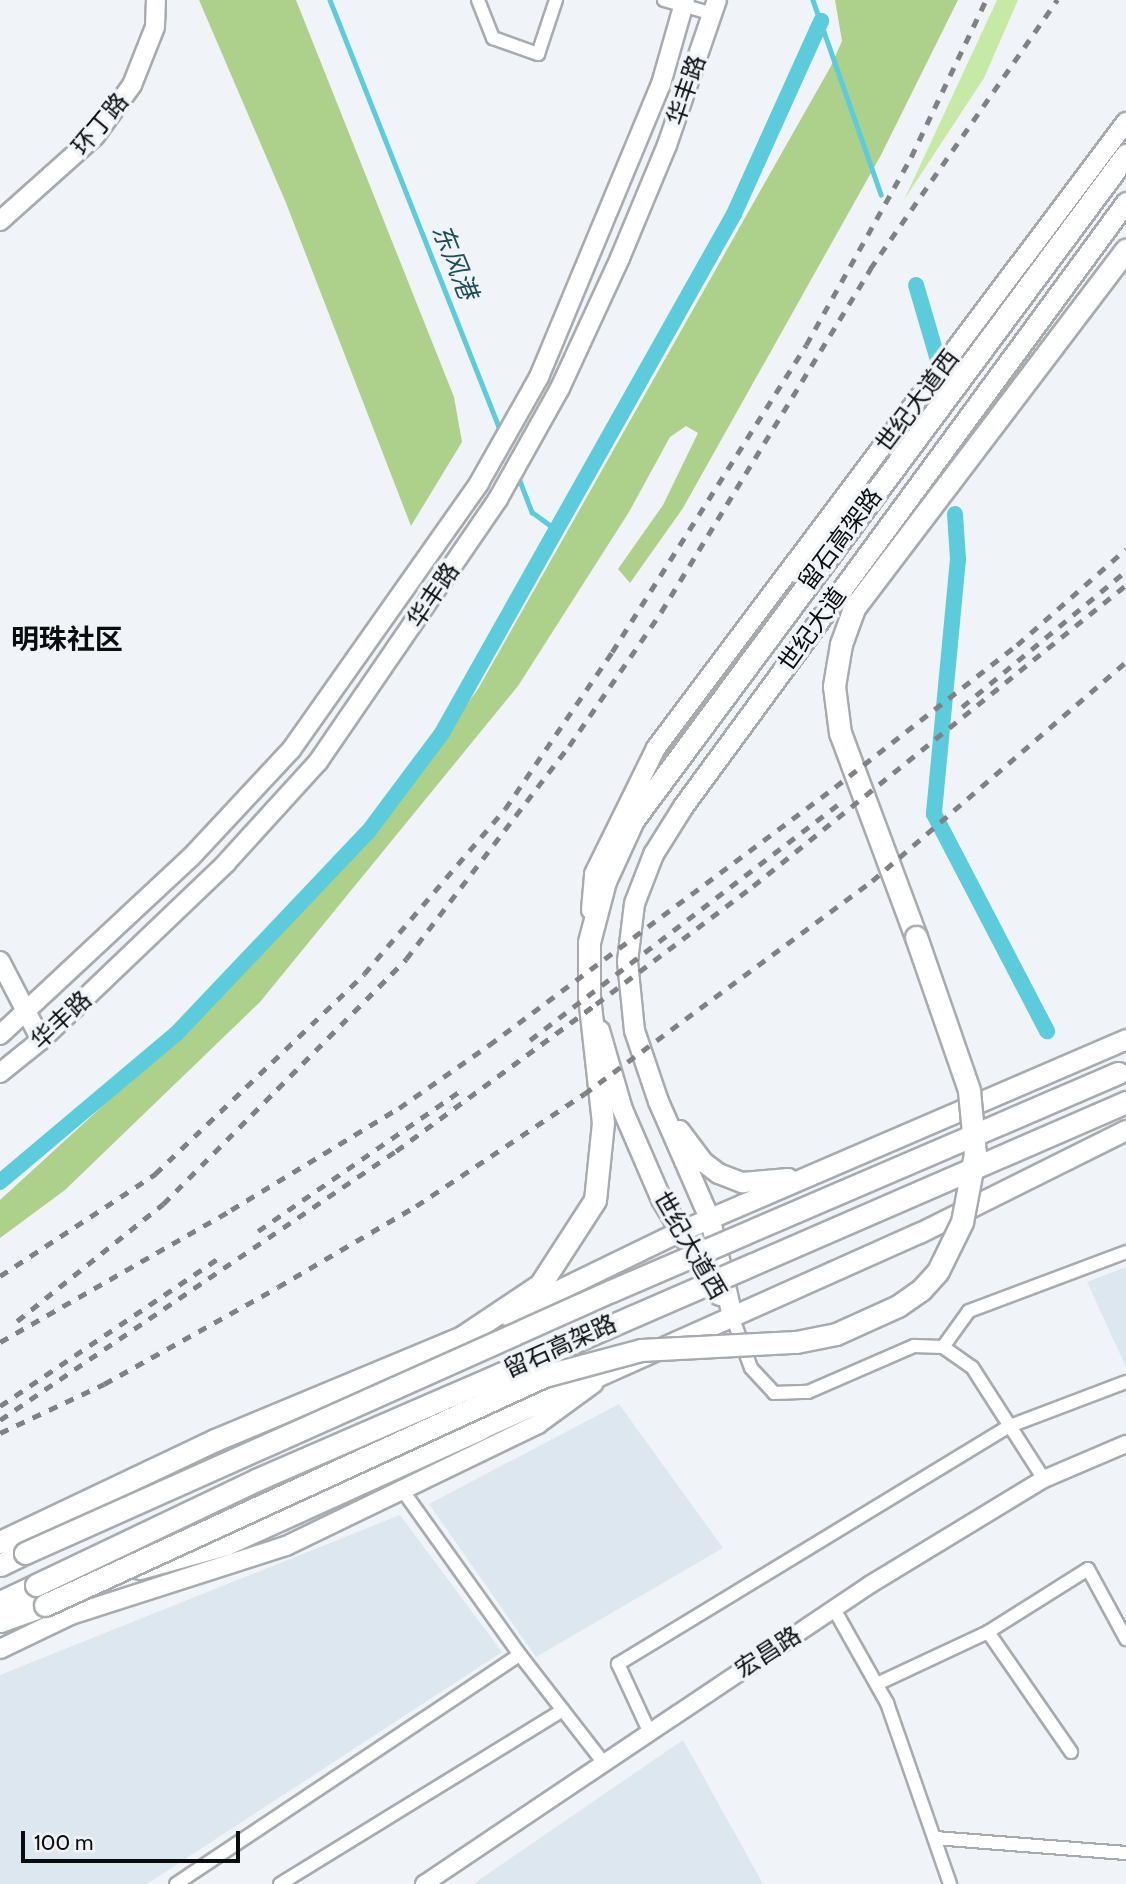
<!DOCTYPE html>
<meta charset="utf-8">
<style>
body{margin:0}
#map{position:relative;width:1126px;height:1884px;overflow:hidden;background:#f0f4f8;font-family:Cabin,"Noto Sans SC",sans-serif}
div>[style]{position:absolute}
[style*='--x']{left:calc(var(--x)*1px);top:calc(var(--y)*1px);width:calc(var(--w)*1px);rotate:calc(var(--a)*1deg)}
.built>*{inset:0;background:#dce7ef}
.green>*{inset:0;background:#c7e9a6}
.forest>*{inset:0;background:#add18a}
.stream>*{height:4.5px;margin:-2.25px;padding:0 2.25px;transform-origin:2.25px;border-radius:2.25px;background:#5ccbdb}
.canal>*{height:16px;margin:-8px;padding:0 8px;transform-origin:8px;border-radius:8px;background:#5ccbdb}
.roads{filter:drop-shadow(2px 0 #a7abaf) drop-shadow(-2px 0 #a7abaf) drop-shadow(0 2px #a7abaf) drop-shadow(0 -2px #a7abaf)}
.minor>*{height:12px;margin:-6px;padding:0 6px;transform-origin:6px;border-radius:6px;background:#fff}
.tertiary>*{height:16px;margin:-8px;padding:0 8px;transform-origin:8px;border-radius:8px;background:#fff}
.secondary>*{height:18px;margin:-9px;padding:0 9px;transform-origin:9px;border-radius:9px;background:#fff}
.primary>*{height:19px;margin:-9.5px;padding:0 9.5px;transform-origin:9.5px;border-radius:9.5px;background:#fff}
.trunk>*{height:21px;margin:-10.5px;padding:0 10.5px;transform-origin:10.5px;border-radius:10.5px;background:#fff}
.rail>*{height:4.5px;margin-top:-2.25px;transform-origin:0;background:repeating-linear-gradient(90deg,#7f8184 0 9px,transparent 0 18px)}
.bridges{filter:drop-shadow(2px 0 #a7abaf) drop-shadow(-2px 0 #a7abaf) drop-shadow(0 2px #a7abaf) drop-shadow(0 -2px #a7abaf)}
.trunk-bridge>*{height:21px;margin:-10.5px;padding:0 10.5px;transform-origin:10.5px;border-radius:10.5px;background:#fff}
span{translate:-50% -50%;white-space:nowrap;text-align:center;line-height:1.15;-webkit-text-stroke:7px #f0f4f8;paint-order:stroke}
.street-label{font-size:24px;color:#0b0c0e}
.water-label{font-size:26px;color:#1e4f56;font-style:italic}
.quarter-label{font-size:28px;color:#0b0c0e;font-weight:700}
.scale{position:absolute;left:21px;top:1831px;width:219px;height:32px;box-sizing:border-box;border:4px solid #0b0c0e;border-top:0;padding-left:9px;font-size:21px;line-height:24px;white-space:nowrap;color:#0b0c0e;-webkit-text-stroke:5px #f0f4f8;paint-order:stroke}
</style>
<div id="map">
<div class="built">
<i style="clip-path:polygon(1126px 1267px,1126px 1367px,1087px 1282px)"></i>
<i style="clip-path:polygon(619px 1404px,723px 1548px,536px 1657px,429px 1504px)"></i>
<i style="clip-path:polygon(400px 1515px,502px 1652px,147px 1884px,0 1884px,0 1675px)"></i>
<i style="clip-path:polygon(683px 1740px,763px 1884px,476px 1884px,476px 1882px)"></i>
</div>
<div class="green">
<i style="clip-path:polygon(997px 0,1018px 0,984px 78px,904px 200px)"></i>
</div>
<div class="forest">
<i style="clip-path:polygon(199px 0,296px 0,454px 397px,462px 442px,411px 526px,286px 203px)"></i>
<i style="clip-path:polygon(835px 0,958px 0,881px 155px,683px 508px,630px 583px,618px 569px,663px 505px,698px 433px,686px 426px,670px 437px,629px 512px,518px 686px,260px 1002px,65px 1190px,0 1238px,0 1200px,179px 1036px,298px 912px,413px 778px,478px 689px,831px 66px,842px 41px)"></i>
</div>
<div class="stream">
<i style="--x:330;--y:0;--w:466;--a:68.4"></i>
<i style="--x:813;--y:0;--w:206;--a:70.7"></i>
<i style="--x:517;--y:473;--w:42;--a:69"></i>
<i style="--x:532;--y:512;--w:27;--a:36"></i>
</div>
<div class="canal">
<i style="--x:916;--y:285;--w:78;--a:73.7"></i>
<i style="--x:955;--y:514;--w:45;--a:86.2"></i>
<i style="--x:958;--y:559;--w:256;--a:95.4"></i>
<i style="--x:934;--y:814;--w:245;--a:62.5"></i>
<i style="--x:0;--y:1182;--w:230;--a:-40.1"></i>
<i style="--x:176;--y:1034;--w:279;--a:-46.5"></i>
<i style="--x:368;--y:832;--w:124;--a:-53.2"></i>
<i style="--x:442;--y:733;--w:596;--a:-60.64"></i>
<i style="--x:734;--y:214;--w:212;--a:-65.7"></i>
</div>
<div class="roads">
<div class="minor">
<i style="--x:478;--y:0;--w:41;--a:68.5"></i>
<i style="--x:493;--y:38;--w:48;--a:19.6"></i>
<i style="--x:538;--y:54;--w:57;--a:-71.6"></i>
<i style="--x:664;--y:0;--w:51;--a:15.9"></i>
<i style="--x:732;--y:1316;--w:55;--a:69.9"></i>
<i style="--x:751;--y:1368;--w:34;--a:47"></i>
<i style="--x:774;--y:1393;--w:34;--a:-2"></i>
<i style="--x:808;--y:1392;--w:116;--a:-23.5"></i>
<i style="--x:914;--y:1346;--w:29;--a:2"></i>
<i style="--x:943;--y:1347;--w:35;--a:35"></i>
<i style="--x:972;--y:1367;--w:133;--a:57.3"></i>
<i style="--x:943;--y:1347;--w:44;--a:-54.2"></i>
<i style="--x:969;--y:1311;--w:168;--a:-20.6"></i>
<i style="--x:403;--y:1491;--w:201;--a:54.5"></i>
<i style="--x:520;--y:1655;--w:135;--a:52.2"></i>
<i style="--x:834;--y:1609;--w:108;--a:60.6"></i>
<i style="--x:887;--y:1703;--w:192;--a:70.8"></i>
<i style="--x:988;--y:1632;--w:118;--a:-32.2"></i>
<i style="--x:1088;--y:1569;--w:80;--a:61.5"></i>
<i style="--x:877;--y:1684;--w:123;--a:-25.1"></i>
<i style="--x:988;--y:1632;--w:146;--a:55.3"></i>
<i style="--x:649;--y:1731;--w:74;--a:-114.8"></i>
<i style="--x:618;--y:1664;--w:459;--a:-31.3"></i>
<i style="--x:1010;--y:1426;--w:124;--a:-20.8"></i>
<i style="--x:935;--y:1838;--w:192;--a:4.5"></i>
<i style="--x:176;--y:1884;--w:413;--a:-33.7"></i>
<i style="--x:280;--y:1884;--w:332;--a:-31.6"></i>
</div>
<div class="tertiary">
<i style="--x:424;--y:1884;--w:538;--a:-33.87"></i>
<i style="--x:871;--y:1584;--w:202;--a:-31.3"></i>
<i style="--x:1044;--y:1479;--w:89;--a:-23.1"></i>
</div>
<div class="secondary">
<i style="--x:0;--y:221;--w:127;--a:-41.8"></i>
<i style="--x:95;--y:136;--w:63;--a:-54"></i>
<i style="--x:132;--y:85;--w:62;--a:-68.4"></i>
<i style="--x:155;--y:27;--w:27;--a:-88"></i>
<i style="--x:591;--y:910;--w:36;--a:-85"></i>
<i style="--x:594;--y:874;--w:140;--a:-63.8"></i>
<i style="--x:656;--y:748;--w:783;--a:-53.1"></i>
<i style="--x:0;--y:961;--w:89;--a:62.6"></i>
<i style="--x:0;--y:1035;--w:262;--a:-43"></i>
<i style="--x:192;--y:856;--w:145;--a:-47"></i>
<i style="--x:291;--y:750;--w:327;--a:-54.8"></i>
<i style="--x:479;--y:483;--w:122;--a:-60.5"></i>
<i style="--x:539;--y:377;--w:317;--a:-67.4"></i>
<i style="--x:661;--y:84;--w:87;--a:-74.1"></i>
<i style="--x:0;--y:1073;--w:53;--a:-38.8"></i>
<i style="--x:41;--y:1040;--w:256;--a:-43.7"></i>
<i style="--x:226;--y:863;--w:137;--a:-47.7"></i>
<i style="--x:318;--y:762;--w:319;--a:-55.6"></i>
<i style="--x:498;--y:499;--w:127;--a:-60.8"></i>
<i style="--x:560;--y:388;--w:143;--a:-65.2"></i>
<i style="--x:620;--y:258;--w:122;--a:-67.4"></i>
<i style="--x:667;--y:145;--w:153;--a:-71"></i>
<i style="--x:0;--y:1649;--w:79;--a:-25.6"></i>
<i style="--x:71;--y:1615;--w:226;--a:-17.8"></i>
<i style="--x:286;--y:1546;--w:280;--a:-25.8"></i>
<i style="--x:538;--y:1424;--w:69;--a:-36.2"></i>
</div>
<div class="primary">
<i style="--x:599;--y:1030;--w:82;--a:73.8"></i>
<i style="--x:622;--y:1109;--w:98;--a:66.6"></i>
<i style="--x:661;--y:1199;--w:112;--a:58.9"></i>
<i style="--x:679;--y:1130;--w:39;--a:53"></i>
<i style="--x:702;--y:1161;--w:20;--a:37"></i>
<i style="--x:718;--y:1173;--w:26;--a:21"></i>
<i style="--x:742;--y:1182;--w:46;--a:-5"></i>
<i style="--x:507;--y:1315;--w:190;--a:-25.9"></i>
<i style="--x:678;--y:1232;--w:488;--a:-23.3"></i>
<i style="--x:732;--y:1316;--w:98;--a:-102.9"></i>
<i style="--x:710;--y:1220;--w:130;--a:-113.6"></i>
<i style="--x:658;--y:1101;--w:75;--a:-108.7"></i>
<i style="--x:634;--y:1030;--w:69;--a:-95.8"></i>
<i style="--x:627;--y:961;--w:58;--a:-83.1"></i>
<i style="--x:634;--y:903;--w:53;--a:-68.8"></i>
<i style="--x:653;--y:854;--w:57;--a:-58"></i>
<i style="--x:683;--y:806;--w:749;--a:-53.74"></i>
<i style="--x:480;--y:1429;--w:481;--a:-24.1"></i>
<i style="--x:919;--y:1233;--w:231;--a:-26.5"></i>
</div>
<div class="trunk">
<i style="--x:916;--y:937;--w:218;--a:-110.4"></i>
<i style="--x:840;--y:733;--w:47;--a:-97.3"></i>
<i style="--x:834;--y:686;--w:43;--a:-80.5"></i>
<i style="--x:841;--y:644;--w:38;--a:-70"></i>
<i style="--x:854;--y:608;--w:450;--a:-52.8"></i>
<i style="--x:0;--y:1542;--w:238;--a:-25.4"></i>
<i style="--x:215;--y:1440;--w:268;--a:-22.6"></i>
<i style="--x:462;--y:1337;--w:94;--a:-33.7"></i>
<i style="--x:540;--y:1285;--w:101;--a:-57.1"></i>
<i style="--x:595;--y:1200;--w:77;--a:-84.1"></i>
<i style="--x:603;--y:1123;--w:128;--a:-96.3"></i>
<i style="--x:589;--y:996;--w:54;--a:-90"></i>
<i style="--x:589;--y:942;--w:63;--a:-75.3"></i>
<i style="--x:605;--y:881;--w:67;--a:-65.3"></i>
<i style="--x:633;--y:820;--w:828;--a:-53.45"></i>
<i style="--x:0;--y:1565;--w:28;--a:-26"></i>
<i style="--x:140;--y:1568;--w:89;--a:-15.6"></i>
<i style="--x:226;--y:1544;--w:279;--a:-24.4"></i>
<i style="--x:0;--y:1602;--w:40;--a:-25"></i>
<i style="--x:0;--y:1621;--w:48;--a:-19.6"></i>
</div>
</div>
<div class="rail">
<i style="--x:962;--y:707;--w:213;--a:-39.7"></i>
<i style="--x:530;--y:1040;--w:395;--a:-37.4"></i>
<i style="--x:258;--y:1231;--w:244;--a:-34.7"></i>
<i style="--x:0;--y:1276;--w:186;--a:-33.3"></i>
<i style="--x:155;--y:1174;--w:289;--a:-43.7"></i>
<i style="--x:364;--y:974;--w:217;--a:-49.5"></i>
<i style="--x:505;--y:809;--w:190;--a:-55.7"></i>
<i style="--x:612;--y:652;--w:363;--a:-57.7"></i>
<i style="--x:806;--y:345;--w:215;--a:-60.8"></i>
<i style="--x:911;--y:157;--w:174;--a:-64.5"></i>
<i style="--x:17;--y:1321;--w:187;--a:-38.7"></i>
<i style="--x:163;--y:1204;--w:345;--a:-45.2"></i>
<i style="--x:406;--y:959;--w:268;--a:-52.6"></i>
<i style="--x:569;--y:746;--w:163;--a:-55.5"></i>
<i style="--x:661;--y:612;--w:402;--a:-58.6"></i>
<i style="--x:870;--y:269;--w:328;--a:-55.2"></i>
<i style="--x:0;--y:1342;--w:266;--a:-29.7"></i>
<i style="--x:231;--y:1210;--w:197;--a:-31.3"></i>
<i style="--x:399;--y:1108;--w:110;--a:-35"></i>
<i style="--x:489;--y:1045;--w:432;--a:-36.7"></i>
<i style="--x:835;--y:787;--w:231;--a:-38"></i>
<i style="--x:1017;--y:645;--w:145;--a:-41.4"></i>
<i style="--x:0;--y:1406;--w:262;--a:-34.1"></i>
<i style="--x:0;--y:1420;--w:479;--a:-34.2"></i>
<i style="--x:396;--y:1151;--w:248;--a:-36.3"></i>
<i style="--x:596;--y:1004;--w:196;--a:-36.9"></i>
<i style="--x:753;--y:886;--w:479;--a:-38.9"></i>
<i style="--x:0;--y:1433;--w:115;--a:-25.2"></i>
<i style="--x:104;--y:1384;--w:199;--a:-29.1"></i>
<i style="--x:278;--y:1287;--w:160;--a:-30.4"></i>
<i style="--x:416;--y:1206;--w:202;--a:-33.7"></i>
<i style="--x:584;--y:1094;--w:358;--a:-36.5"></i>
<i style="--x:872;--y:881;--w:335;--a:-40.8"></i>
</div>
<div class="bridges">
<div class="trunk-bridge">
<i style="--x:25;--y:1553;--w:642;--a:-24.09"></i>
<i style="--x:611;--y:1291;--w:552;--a:-23.27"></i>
<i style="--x:36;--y:1585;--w:244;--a:-25.5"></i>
<i style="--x:256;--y:1480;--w:949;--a:-23.48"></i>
<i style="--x:45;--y:1605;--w:549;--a:-24.65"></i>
<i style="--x:544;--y:1376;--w:100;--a:-15"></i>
<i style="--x:641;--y:1350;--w:155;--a:-3"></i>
<i style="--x:796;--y:1342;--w:41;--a:-11.3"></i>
<i style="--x:836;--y:1334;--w:68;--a:-24.3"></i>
<i style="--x:898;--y:1306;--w:28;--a:-35"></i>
<i style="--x:921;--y:1290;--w:25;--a:-48"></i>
<i style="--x:938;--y:1271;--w:55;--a:-63.9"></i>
<i style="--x:962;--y:1222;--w:69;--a:-79.2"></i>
<i style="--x:975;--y:1154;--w:64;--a:-95.4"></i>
<i style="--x:969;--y:1090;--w:162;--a:-109.1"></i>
</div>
</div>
<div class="street-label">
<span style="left:686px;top:90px;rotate:-71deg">华丰路</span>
<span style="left:100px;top:124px;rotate:-50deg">环丁路</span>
<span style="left:917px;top:401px;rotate:-53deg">世纪大道西</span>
<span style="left:840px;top:539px;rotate:-53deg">留石高架路</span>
<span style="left:433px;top:595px;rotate:-56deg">华丰路</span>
<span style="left:812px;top:629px;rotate:-54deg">世纪大道</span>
<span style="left:61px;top:1020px;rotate:-43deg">华丰路</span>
<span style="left:690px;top:1245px;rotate:60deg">世纪大道西</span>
<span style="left:560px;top:1346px;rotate:-24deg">留石高架路</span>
<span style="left:768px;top:1652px;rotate:-33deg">宏昌路</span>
</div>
<div class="water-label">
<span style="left:454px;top:262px;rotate:68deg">东风港</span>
</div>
<div class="quarter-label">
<span style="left:67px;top:639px">明珠社区</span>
</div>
<div class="scale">100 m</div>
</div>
